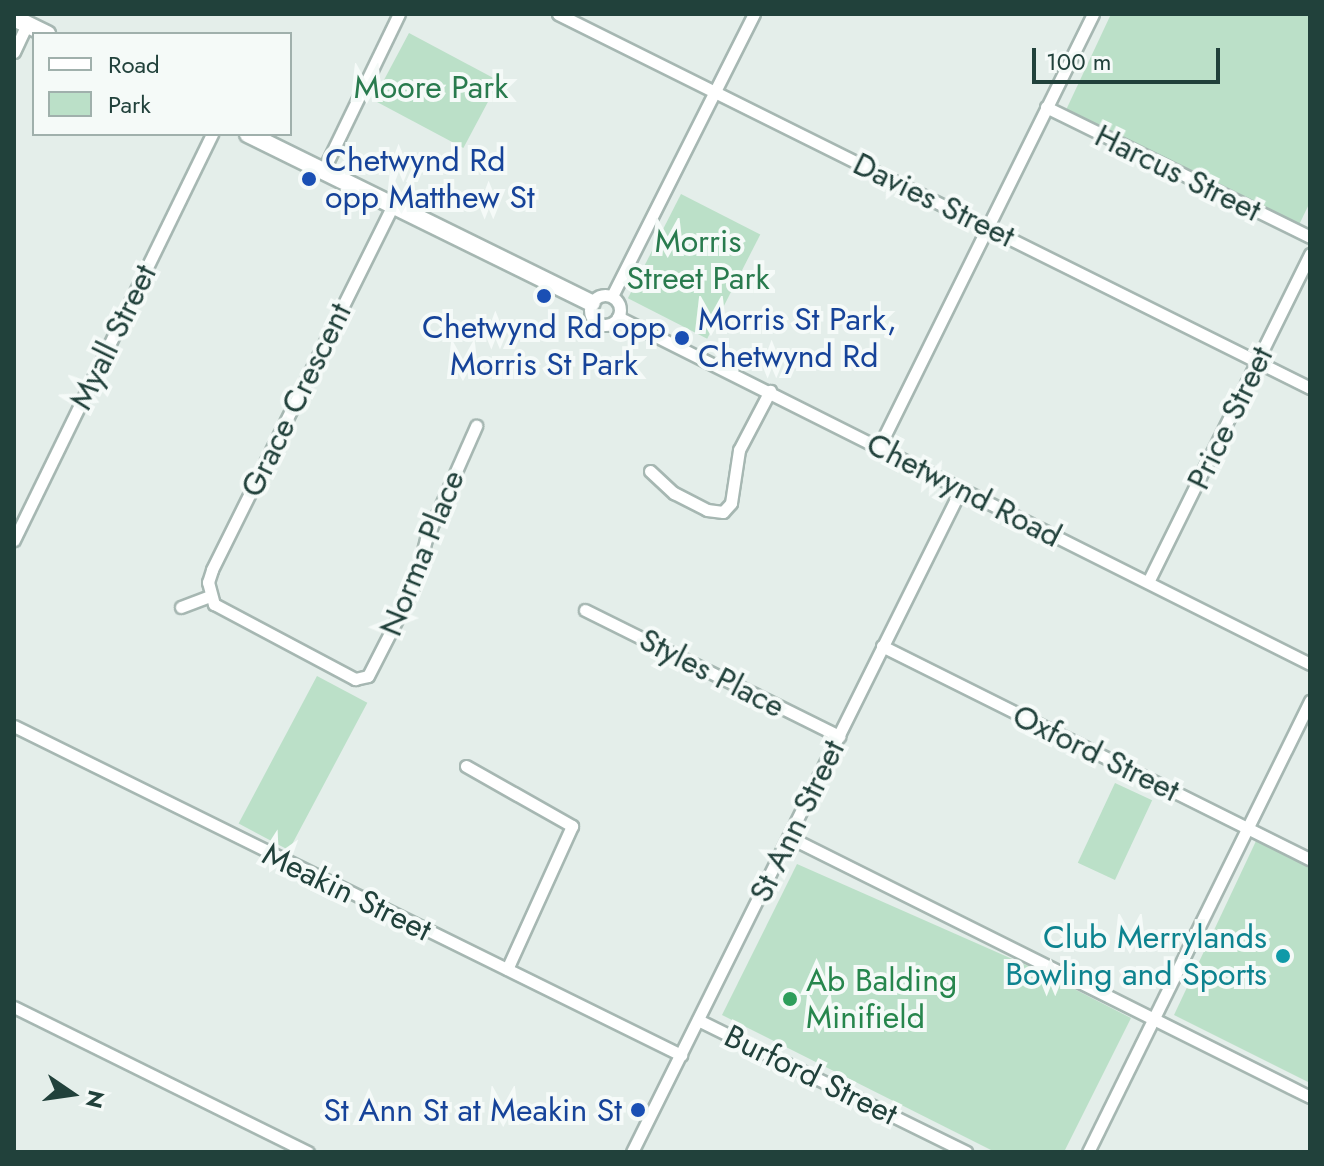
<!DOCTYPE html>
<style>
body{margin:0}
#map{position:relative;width:1324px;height:1166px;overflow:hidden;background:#e4eeea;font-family:Jost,sans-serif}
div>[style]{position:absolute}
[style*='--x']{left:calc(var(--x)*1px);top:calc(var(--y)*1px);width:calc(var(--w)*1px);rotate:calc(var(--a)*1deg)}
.green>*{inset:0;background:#bbe0c8;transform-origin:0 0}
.roads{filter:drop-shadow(2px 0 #a6b7b2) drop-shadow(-2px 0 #a6b7b2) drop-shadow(0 2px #a6b7b2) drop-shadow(0 -2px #a6b7b2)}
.street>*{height:11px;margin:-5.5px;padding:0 5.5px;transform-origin:5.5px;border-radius:5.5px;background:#fff}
.street>.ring{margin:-5.5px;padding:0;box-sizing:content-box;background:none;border:11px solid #fff;border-radius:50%}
.secondary>*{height:16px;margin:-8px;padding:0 8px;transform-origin:8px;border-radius:8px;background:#fff}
.dots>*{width:22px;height:22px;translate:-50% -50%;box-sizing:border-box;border:4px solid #f5faf8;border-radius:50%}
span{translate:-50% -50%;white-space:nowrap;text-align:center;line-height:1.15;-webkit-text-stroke:8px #f5faf8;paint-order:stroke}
.park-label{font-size:32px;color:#297b4e}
.transit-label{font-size:32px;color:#164399}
.left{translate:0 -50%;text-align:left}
.right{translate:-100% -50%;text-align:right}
.street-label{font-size:32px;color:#21413b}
.culture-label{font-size:32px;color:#0d838f}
.leisure-label{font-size:32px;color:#27864d}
.frame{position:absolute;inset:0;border:16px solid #21413b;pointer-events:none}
.legend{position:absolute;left:32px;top:32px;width:260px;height:104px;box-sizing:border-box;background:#f5faf8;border:2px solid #a0b0ac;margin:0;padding:10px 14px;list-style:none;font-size:24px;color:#21413b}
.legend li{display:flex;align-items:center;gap:16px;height:40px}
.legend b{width:40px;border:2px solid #a0b0ac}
.north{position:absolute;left:32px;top:1054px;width:80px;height:80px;-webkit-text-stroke:6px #f5faf8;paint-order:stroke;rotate:103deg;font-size:22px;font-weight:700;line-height:32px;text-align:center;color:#21413b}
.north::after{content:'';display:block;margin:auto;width:28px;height:36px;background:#21413b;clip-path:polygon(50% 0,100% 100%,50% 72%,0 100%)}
.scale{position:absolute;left:1032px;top:48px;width:188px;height:36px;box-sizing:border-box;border:4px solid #21413b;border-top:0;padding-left:10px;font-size:24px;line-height:28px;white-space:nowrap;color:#21413b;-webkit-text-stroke:6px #f5faf8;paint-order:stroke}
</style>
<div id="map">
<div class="green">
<i style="clip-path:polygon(1111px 14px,1310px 14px,1310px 202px,1298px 227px,1066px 110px)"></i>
<i style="left:409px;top:33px;width:102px;height:76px;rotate:28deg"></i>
<i style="left:681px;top:194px;width:89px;height:117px;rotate:27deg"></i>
<i style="left:317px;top:676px;width:57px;height:167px;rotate:28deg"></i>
<i style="left:1115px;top:783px;width:41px;height:88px;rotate:25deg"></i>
<i style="clip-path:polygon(1256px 841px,1310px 866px,1310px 1083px,1174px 1015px)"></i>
<i style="clip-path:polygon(797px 864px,1035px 969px,1131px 1018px,1064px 1152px,995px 1152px,722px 1015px)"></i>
</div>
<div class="roads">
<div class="street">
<i style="--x:558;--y:14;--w:840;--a:26.44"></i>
<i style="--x:14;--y:52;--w:31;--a:-65"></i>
<i style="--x:1046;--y:107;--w:294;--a:26.2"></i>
<i style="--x:323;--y:171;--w:174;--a:-64.2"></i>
<i style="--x:392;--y:207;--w:405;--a:116.4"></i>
<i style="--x:212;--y:570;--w:13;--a:108"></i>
<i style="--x:208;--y:582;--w:23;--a:75"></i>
<i style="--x:214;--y:604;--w:160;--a:28"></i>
<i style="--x:355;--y:679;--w:13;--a:-13"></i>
<i style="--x:368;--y:676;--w:99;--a:-62.9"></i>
<i style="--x:413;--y:588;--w:51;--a:-75.1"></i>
<i style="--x:426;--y:539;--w:124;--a:-66.1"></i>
<i class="ring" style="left:590px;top:295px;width:19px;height:19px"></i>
<i style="--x:612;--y:296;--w:316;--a:-63.3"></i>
<i style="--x:618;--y:317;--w:774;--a:26.63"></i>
<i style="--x:879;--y:447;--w:483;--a:-63.7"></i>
<i style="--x:650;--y:471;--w:33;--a:43"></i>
<i style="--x:674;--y:493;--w:37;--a:27"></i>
<i style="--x:707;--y:510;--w:16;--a:7"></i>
<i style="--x:723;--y:512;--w:12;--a:-48"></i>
<i style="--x:731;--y:503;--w:54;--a:-81.4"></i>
<i style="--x:739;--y:450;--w:67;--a:-62.3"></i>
<i style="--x:14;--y:540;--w:452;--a:-64"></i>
<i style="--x:1148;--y:582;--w:366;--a:-63.7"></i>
<i style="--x:181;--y:607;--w:30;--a:-21"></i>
<i style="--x:585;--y:610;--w:284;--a:26.4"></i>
<i style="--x:882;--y:646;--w:478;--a:26.5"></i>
<i style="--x:14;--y:726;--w:744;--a:26.25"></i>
<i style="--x:466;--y:766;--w:122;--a:29.5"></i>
<i style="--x:572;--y:826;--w:157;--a:114.4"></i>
<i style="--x:789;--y:837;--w:582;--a:26.52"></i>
<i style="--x:14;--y:1007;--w:328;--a:26.3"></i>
<i style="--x:698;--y:1020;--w:299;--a:26.2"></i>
<i style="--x:632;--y:1152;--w:740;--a:-63.61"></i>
<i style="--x:1088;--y:1152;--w:503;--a:-63.79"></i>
</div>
<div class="secondary">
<i style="--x:14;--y:18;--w:37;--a:26"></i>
<i style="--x:248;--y:134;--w:383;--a:26.2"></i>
</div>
</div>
<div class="dots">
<i style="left:309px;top:179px;background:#1a4fb4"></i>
<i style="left:544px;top:296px;background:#1a4fb4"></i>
<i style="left:682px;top:338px;background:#1a4fb4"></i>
<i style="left:1283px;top:956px;background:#0f9aa8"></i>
<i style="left:790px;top:999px;background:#2e9e5b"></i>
<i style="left:638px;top:1110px;background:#1a4fb4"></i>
</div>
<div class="park-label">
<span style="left:431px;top:87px">Moore Park</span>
<span style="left:698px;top:260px">Morris<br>Street Park</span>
</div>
<div class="transit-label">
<span class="left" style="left:325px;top:179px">Chetwynd Rd<br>opp Matthew St</span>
<span class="left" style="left:698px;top:338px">Morris St Park,<br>Chetwynd Rd</span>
<span style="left:544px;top:346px">Chetwynd Rd opp<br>Morris St Park</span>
<span class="right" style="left:622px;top:1110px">St Ann St at Meakin St</span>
</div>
<div class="street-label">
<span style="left:1178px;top:173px;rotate:26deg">Harcus Street</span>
<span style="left:934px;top:200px;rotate:26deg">Davies Street</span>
<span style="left:113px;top:337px;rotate:-64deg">Myall Street</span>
<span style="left:296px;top:400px;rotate:-64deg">Grace Crescent</span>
<span style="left:1230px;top:418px;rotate:-64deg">Price Street</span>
<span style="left:964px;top:490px;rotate:27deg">Chetwynd Road</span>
<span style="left:422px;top:553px;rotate:-68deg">Norma Place</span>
<span style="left:712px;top:673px;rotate:27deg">Styles Place</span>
<span style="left:1096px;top:753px;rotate:26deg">Oxford Street</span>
<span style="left:797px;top:821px;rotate:-64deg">St Ann Street</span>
<span style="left:347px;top:892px;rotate:26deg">Meakin Street</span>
<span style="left:811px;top:1075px;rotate:26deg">Burford Street</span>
</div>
<div class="culture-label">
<span class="right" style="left:1267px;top:956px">Club Merrylands<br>Bowling and Sports</span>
</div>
<div class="leisure-label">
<span class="left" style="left:806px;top:999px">Ab Balding<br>Minifield</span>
</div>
<div class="frame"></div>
<ul class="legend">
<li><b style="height:10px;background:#fff"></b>Road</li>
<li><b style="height:22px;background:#bbe0c8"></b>Park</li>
</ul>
<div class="north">N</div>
<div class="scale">100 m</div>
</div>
